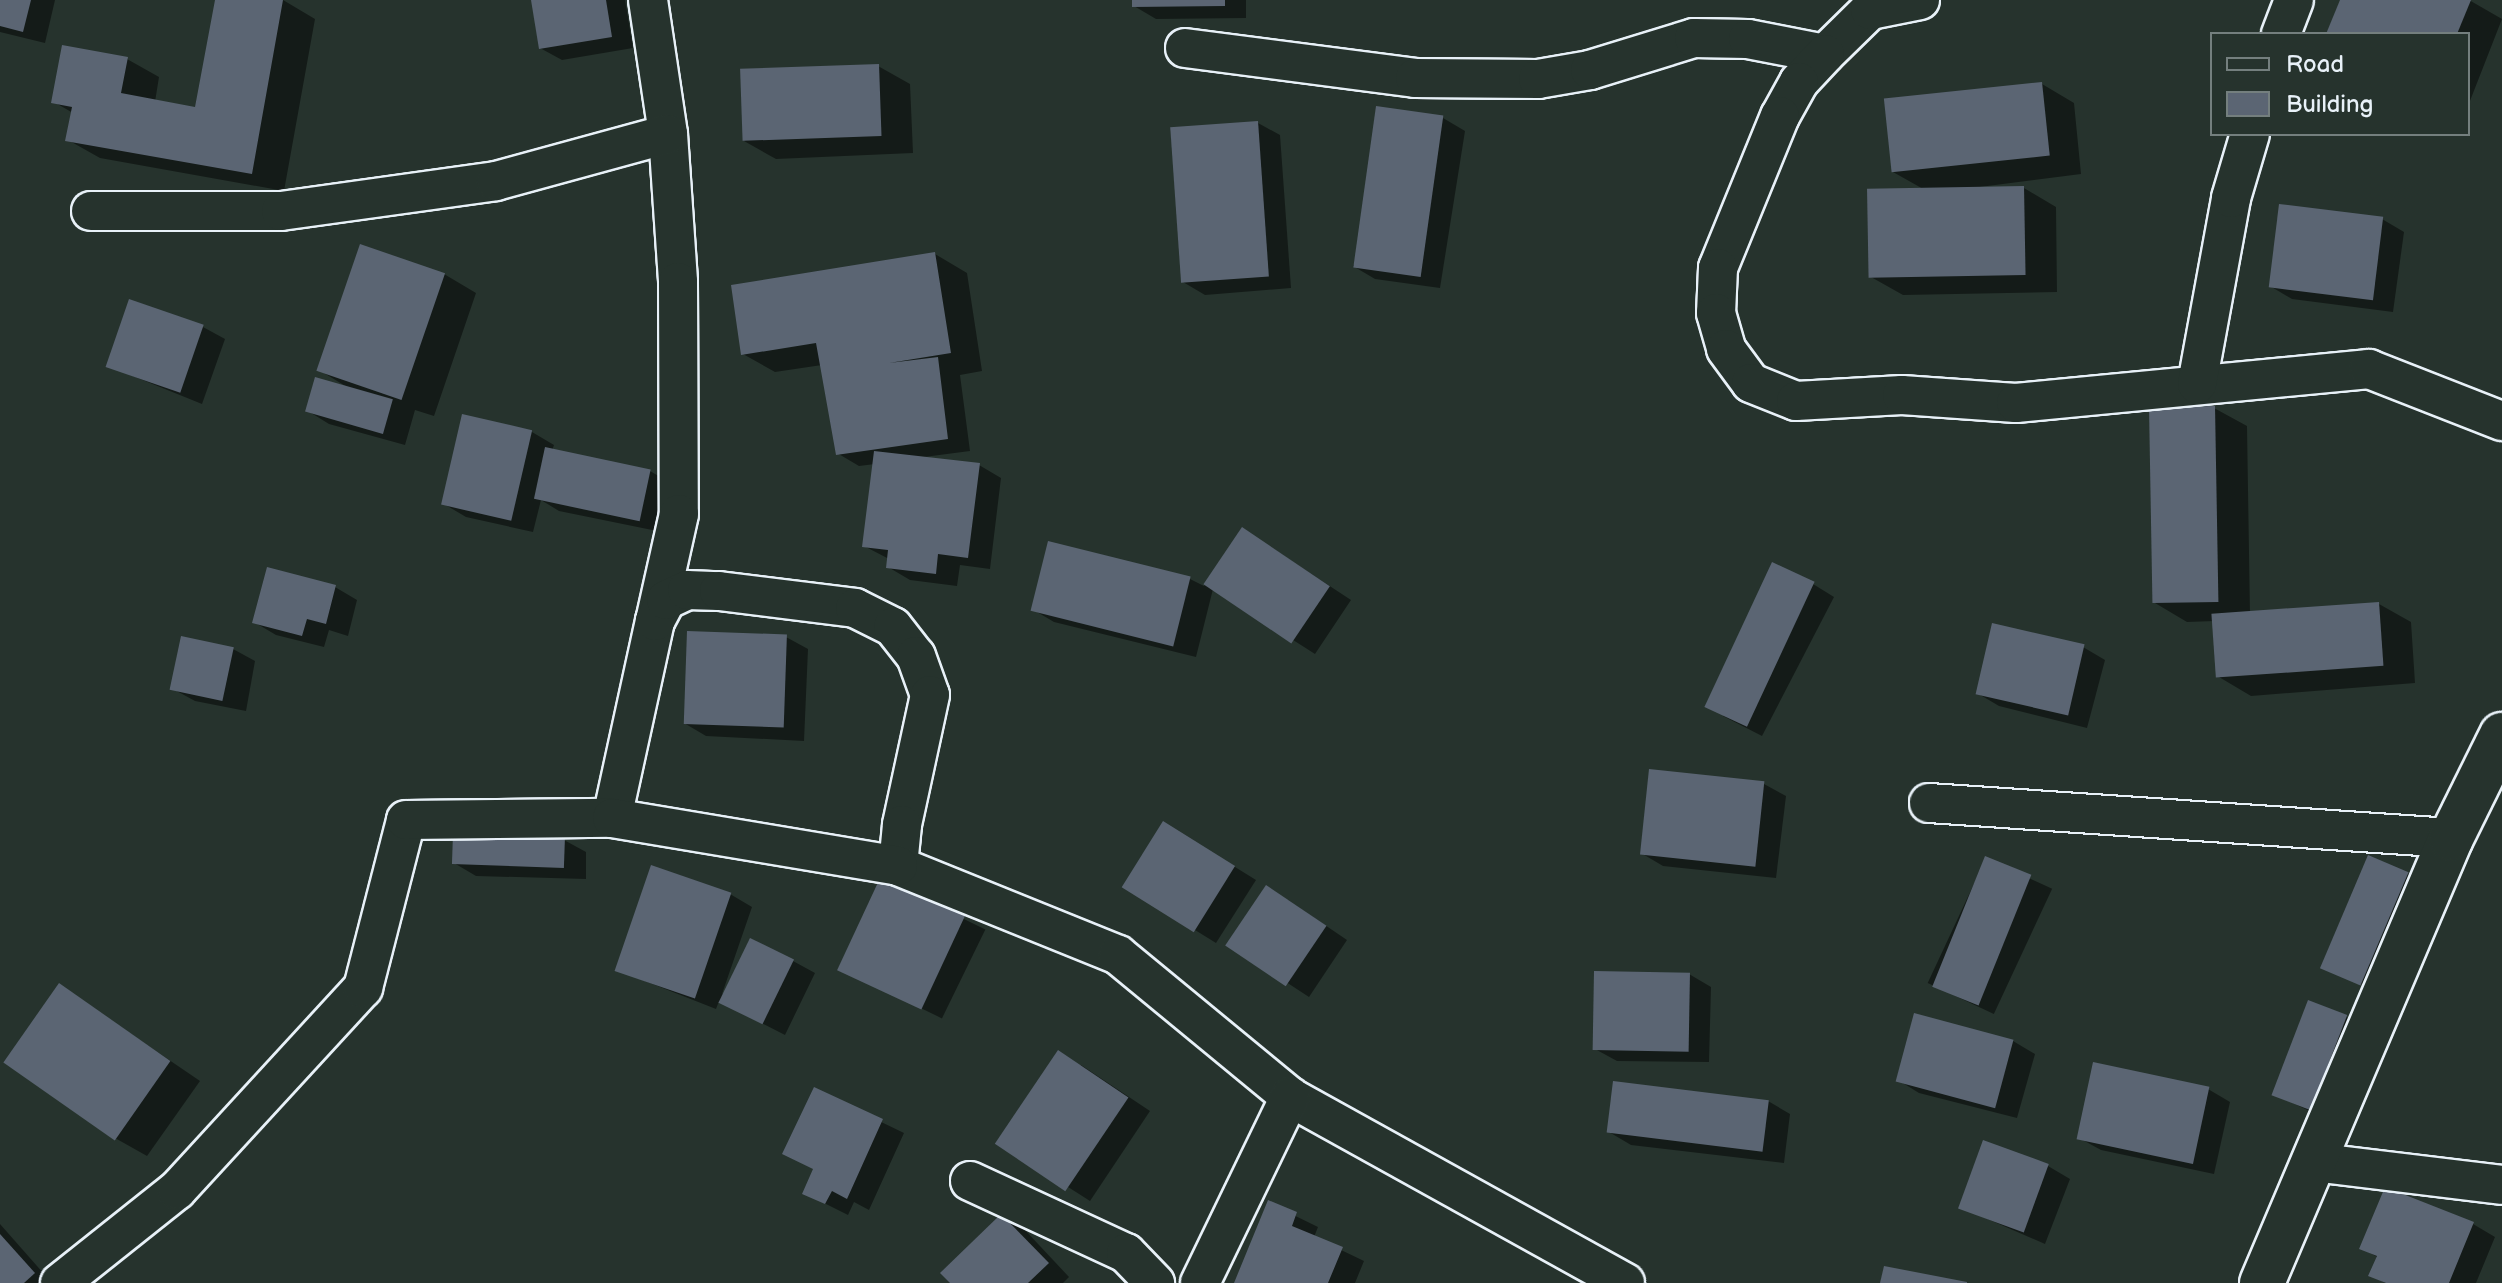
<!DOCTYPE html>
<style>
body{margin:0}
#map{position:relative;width:2502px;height:1283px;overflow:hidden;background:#26332d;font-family:"Balsamiq Sans",sans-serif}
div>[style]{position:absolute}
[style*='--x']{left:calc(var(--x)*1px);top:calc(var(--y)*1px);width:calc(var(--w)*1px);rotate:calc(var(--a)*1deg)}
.shadow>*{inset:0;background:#0007;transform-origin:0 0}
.building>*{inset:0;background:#5b6573;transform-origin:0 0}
.roads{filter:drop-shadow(2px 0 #e8f1f8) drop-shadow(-2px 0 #e8f1f8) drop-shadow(0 2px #e8f1f8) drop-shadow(0 -2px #e8f1f8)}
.minor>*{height:38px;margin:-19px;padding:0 19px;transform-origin:19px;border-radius:19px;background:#26332d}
.tertiary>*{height:44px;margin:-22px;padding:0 22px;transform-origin:22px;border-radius:22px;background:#26332d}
span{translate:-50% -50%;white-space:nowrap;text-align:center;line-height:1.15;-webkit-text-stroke:6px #26332d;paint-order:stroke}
.legend{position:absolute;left:2210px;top:32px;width:260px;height:104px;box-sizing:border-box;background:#26332d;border:2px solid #747f7e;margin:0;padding:10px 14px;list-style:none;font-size:24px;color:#e8f1f8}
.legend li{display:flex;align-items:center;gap:16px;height:40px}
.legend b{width:40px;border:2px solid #747f7e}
</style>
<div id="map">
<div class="shadow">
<i style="clip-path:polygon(0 0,55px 0,45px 43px,0 32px)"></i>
<i style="clip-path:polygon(217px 0,283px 0,315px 19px,284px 191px,100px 158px,68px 140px,73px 113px,54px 102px,127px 59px,159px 77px,155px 102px,197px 109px)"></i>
<i style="clip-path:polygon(533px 0,625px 0,633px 48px,562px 60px,540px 48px)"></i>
<i style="clip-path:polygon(1134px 0,1246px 0,1246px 18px,1156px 19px,1134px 6px)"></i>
<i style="clip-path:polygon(2342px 0,2469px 0,2502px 19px,2468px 106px,2468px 34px,2328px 34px)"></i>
<i style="clip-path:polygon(878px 66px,910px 84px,913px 153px,776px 159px,744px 141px)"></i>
<i style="clip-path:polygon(2042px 84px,2074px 103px,2081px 174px,1964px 189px,2024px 188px,2056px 207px,2057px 292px,1903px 295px,1871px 277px,1925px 190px,1893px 172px)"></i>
<i style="clip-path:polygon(1443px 118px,1465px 131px,1440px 288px,1375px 279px,1353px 266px)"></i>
<i style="clip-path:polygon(1258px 123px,1280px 135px,1291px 288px,1205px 295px,1183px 282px)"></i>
<i style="clip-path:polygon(2382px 219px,2404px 232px,2393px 312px,2292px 299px,2270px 286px)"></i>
<i style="clip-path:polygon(935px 254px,967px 273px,982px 371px,960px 375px,970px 451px,924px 457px,979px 465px,1001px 478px,990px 569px,960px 565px,957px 586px,910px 580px,888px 567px,889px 559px,864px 546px,875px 464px,859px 466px,837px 453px,822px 365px,775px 372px,743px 354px)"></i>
<i style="clip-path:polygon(444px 274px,476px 293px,434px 416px,415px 410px,405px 445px,329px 424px,308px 411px,347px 387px,319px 370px)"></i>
<i style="clip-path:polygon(203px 327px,225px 339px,202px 404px,108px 366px)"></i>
<i style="clip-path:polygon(2214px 408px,2247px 426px,2250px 614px,2379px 604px,2411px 622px,2415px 683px,2251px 696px,2219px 677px,2215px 621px,2187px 622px,2155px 603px)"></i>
<i style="clip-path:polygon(464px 416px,532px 432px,554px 445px,552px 451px,650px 471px,672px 484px,662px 532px,559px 511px,541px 500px,533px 532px,466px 517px,444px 504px)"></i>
<i style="clip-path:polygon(1243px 529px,1351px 600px,1315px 654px,1213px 589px,1196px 657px,1054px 622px,1032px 609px,1190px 579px,1204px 586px)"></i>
<i style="clip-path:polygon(1813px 584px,1834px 597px,1762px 736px,1723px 716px)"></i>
<i style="clip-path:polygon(335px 587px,357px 600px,348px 636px,329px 630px,324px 647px,276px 635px,254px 622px)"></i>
<i style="clip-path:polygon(786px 637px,808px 649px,804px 741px,706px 736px,684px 723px)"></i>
<i style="clip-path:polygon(2083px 647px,2105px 660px,2087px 728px,1999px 706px,1977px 693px)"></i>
<i style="clip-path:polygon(233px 649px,255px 661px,246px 711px,195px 701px,173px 689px)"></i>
<i style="clip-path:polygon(1764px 784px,1786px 796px,1776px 878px,1663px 866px,1641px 853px)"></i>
<i style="clip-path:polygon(1185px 836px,1256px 880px,1216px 943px,1124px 886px)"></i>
<i style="clip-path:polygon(564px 840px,586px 852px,586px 879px,476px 876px,454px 863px)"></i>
<i style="left:1986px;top:858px;width:73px;height:138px;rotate:25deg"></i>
<i style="clip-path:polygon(2408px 874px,2430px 886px,2386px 995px,2326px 968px)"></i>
<i style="left:882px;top:879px;width:115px;height:99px;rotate:26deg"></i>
<i style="clip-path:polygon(730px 894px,752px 907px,722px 994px,793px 961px,815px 973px,785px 1035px,719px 1001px,716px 1009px,617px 970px)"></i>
<i style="clip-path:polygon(1288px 900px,1347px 940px,1309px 997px,1228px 944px)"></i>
<i style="clip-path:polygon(1689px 974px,1711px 987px,1709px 1062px,1617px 1061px,1595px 1049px)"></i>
<i style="clip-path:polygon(59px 985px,200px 1081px,147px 1156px,115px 1138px)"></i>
<i style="clip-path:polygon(2346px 1017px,2368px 1030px,2331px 1121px,2273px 1094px)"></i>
<i style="clip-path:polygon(2013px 1041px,2035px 1054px,2017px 1118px,1919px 1093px,1898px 1080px)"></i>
<i style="clip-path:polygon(1081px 1065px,1150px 1111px,1090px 1201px,999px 1143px)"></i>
<i style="clip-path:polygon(2208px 1089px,2230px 1102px,2214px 1174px,2101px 1150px,2079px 1138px)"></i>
<i style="clip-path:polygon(815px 1090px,904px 1133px,869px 1210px,854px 1202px,848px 1215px,804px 1193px,815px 1170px)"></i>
<i style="clip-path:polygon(1768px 1101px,1790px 1114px,1784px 1163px,1631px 1145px,1609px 1132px)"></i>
<i style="clip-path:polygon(2048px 1166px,2070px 1179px,2045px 1244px,1960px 1207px)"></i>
<i style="clip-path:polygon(1269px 1203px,1318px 1227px,1314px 1237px,1364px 1261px,1355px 1283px,1236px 1283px)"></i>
<i style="clip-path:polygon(1002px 1217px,1024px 1229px,1069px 1277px,1063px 1283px,952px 1283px)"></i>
<i style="clip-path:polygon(0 1224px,52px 1283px,0 1283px)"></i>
<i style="clip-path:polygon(2473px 1224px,2495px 1237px,2476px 1283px,2385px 1283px,2371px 1275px,2379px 1258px,2361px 1248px)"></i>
</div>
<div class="building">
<i style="clip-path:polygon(0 0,31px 0,23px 32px,0 26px)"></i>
<i style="clip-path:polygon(215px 0,283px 0,252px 174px,65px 141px,72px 107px,51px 103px,62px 45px,128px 57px,121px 93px,195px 107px)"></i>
<i style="clip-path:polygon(531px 0,606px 0,612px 37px,539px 49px)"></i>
<i style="clip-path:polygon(1132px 0,1225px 0,1225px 6px,1132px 7px)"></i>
<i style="clip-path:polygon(2340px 0,2471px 0,2457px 34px,2326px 34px)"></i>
<i style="left:879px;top:64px;width:72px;height:139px;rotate:88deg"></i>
<i style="left:2042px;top:82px;width:74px;height:159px;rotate:84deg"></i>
<i style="left:1376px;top:106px;width:68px;height:163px;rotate:8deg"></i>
<i style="left:1258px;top:121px;width:156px;height:88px;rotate:86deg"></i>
<i style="left:2024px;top:186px;width:89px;height:157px;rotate:89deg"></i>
<i style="left:2279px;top:204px;width:105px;height:84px;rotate:7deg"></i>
<i style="left:360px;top:244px;width:90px;height:134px;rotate:19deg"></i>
<i style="clip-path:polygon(935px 252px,951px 353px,889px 363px,938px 357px,948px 439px,836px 455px,816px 343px,741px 355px,731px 285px)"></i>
<i style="left:129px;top:299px;width:79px;height:72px;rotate:19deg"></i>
<i style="left:315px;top:377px;width:81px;height:36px;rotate:16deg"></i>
<i style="left:2215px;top:406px;width:196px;height:66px;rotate:89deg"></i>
<i style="left:462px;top:414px;width:72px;height:93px;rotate:13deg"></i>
<i style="left:545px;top:447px;width:108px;height:53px;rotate:12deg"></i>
<i style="clip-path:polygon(874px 451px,980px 463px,968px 558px,938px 554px,936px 574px,886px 568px,888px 550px,862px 547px)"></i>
<i style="left:1242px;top:527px;width:106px;height:69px;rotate:34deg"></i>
<i style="left:1048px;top:541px;width:147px;height:72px;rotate:14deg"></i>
<i style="left:1772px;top:562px;width:47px;height:160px;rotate:25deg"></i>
<i style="clip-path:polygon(267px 567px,336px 585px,326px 624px,307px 619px,302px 636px,252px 623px)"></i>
<i style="left:2379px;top:602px;width:64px;height:168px;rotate:86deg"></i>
<i style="left:1992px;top:623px;width:95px;height:73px;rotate:13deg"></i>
<i style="left:687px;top:631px;width:100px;height:93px;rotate:2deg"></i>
<i style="left:181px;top:636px;width:54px;height:55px;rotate:12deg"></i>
<i style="left:1649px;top:769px;width:116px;height:86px;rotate:6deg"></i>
<i style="left:1163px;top:821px;width:85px;height:78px;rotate:32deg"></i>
<i style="left:453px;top:834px;width:112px;height:30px;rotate:2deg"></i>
<i style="left:2368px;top:855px;width:44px;height:123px;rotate:23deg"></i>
<i style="left:1985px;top:856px;width:50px;height:141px;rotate:22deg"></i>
<i style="left:651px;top:865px;width:85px;height:112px;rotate:19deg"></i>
<i style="left:881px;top:876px;width:93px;height:104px;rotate:25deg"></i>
<i style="left:1266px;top:885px;width:73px;height:73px;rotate:34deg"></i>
<i style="left:750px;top:938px;width:49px;height:72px;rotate:26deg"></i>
<i style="left:1594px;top:971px;width:96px;height:79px;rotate:1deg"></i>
<i style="left:59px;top:983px;width:136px;height:97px;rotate:35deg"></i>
<i style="left:2308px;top:1000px;width:42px;height:102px;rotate:21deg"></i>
<i style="left:1914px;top:1013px;width:103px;height:71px;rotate:15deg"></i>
<i style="left:1058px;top:1050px;width:85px;height:113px;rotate:34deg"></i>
<i style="left:2093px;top:1062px;width:119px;height:79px;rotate:12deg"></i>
<i style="left:1613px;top:1081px;width:157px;height:52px;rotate:7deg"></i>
<i style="clip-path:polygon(814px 1087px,883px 1119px,847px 1199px,832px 1191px,825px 1204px,802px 1194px,813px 1169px,782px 1154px)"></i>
<i style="left:1983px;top:1140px;width:70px;height:73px;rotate:20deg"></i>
<i style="clip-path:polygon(2385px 1187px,2474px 1222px,2449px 1283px,2386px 1283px,2368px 1276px,2377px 1256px,2359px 1249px)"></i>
<i style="clip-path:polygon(1268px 1200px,1297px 1212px,1292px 1226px,1343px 1247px,1328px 1283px,1234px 1283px)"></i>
<i style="clip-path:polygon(1001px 1214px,1049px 1263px,1028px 1283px,950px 1283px,940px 1273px)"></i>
<i style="clip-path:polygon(0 1234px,35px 1273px,24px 1283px,0 1283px)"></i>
<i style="clip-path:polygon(1884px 1266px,1967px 1282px,1967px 1283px,1880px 1283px)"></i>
</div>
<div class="roads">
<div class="minor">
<i style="--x:648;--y:0;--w:135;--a:81.5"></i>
<i style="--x:668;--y:134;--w:148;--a:86.1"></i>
<i style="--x:678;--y:282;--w:232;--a:89.8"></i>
<i style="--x:679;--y:514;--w:110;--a:102.6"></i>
<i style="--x:2281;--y:34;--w:36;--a:-69"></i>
<i style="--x:1185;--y:48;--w:232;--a:7.4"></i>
<i style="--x:1415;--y:78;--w:123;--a:0.5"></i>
<i style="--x:1538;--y:79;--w:53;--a:-9.8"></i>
<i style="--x:1590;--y:70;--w:109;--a:-17.1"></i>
<i style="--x:1694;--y:38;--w:54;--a:1.1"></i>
<i style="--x:1748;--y:39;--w:78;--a:11"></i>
<i style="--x:1825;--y:54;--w:63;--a:-44.4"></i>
<i style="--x:1870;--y:10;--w:51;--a:-11.3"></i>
<i style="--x:1825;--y:54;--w:38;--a:133"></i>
<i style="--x:1799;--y:82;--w:39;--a:119"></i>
<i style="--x:1780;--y:116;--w:164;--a:112.2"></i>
<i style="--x:1718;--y:268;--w:45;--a:92.5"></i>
<i style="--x:1716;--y:313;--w:37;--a:74"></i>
<i style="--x:1726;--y:349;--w:42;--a:53.7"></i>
<i style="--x:1751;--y:383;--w:48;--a:21.8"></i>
<i style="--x:1796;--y:401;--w:106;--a:-3.2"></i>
<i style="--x:1902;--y:395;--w:114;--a:4"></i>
<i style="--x:2016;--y:403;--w:355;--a:-5.5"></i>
<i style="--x:2369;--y:369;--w:143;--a:21.4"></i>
<i style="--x:91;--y:211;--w:190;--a:0"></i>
<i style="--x:281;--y:211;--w:217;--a:-7.9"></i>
<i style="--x:496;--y:181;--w:178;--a:-15.3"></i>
<i style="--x:2197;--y:384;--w:189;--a:-79.6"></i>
<i style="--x:2231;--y:198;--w:67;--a:-73.5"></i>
<i style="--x:1929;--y:803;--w:523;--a:3.84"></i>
<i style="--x:612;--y:818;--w:202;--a:-77.7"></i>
<i style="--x:655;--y:621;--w:24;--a:-62"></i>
<i style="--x:666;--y:600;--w:23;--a:-25"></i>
<i style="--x:687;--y:590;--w:32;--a:2"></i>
<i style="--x:719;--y:591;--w:137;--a:7.1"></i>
<i style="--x:855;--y:608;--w:42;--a:26.6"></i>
<i style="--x:893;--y:627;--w:37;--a:52"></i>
<i style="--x:916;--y:656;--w:41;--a:70.3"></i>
<i style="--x:930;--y:695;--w:133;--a:102.2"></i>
<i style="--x:902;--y:825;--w:41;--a:95.6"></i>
<i style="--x:898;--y:866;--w:237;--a:22"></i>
<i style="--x:1118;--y:955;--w:223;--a:39.5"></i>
<i style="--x:1290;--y:1097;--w:383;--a:29"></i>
<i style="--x:2313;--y:1162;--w:190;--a:6.9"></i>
<i style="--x:970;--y:1181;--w:172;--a:24.8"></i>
<i style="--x:1126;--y:1253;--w:42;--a:46"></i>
<i style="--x:60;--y:1283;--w:149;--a:-38.5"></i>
<i style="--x:177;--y:1190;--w:275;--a:-47.4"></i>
<i style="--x:363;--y:988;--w:173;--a:-75.6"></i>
<i style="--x:406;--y:820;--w:206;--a:-0.6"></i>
<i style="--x:612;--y:818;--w:290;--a:9.5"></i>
<i style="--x:1200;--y:1283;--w:207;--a:-64.2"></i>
</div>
<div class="tertiary">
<i style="--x:2262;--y:1283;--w:483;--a:-67"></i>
<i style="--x:2451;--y:838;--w:115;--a:-63.7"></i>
</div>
</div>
<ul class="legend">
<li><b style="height:10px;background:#26332d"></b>Road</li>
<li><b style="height:22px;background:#5b6573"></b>Building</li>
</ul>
</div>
